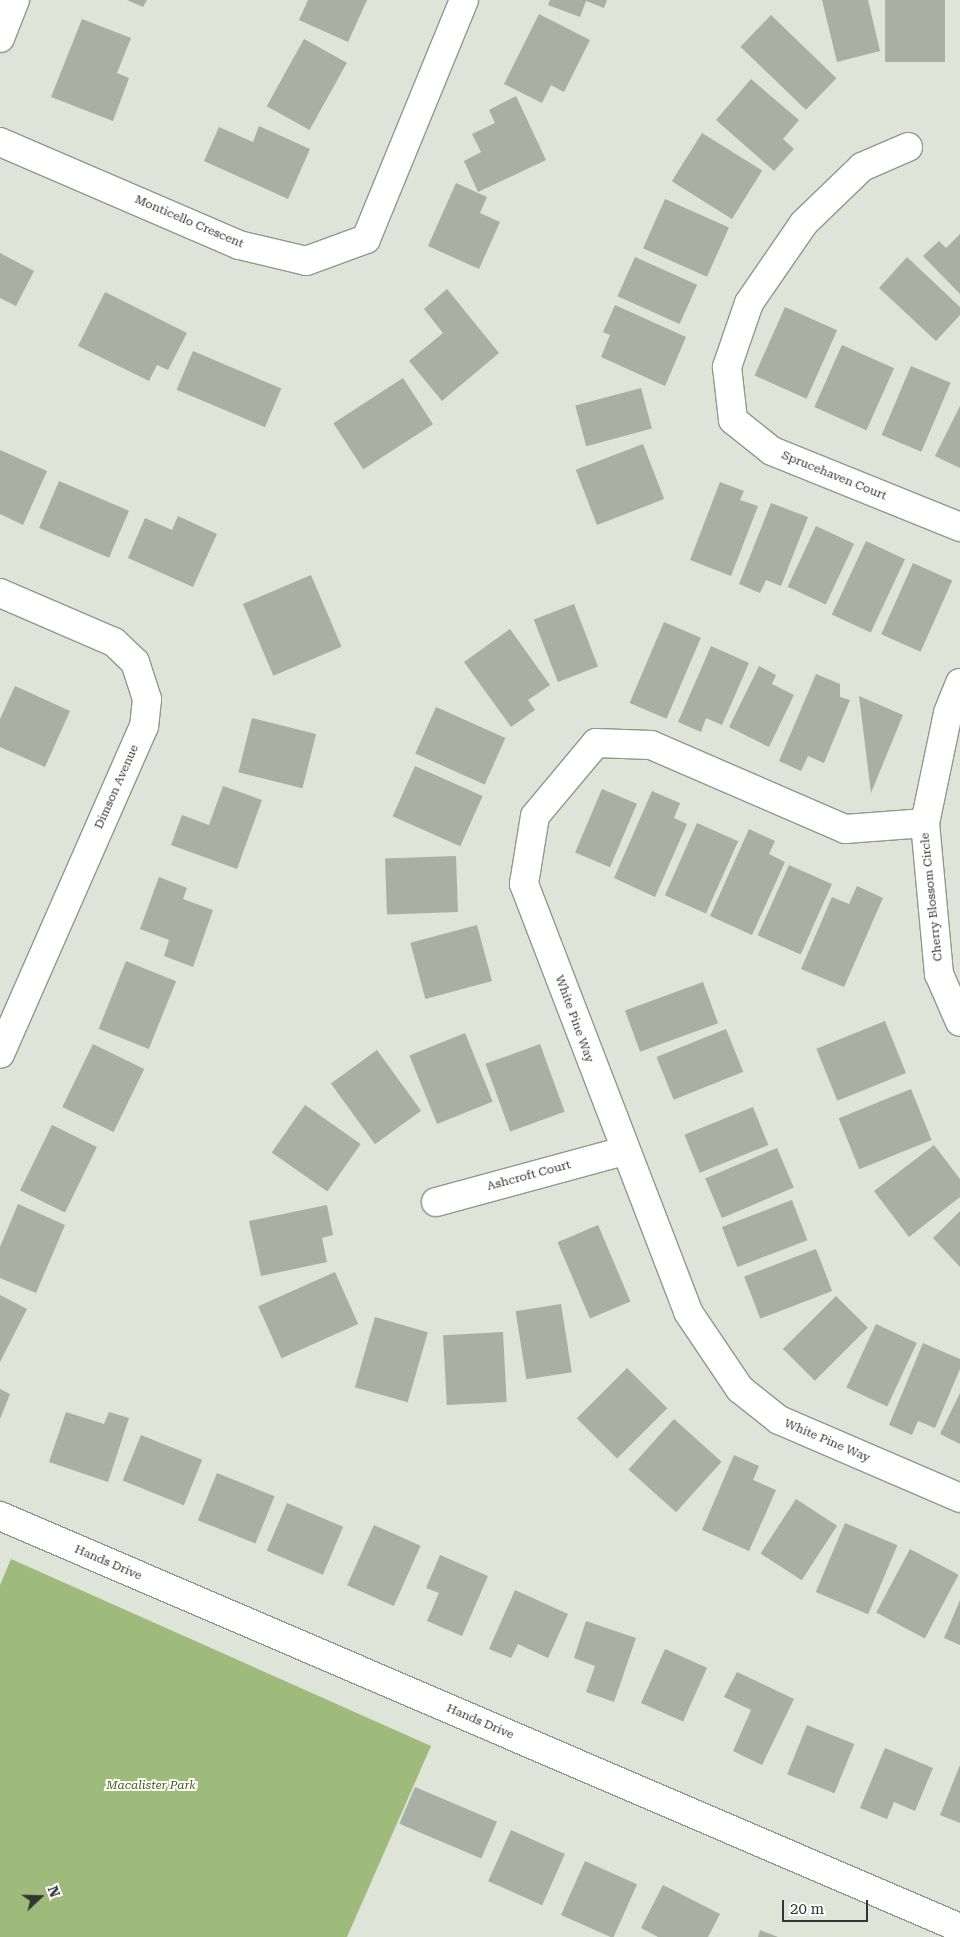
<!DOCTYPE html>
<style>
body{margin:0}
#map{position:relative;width:960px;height:1937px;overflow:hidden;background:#dee4d7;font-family:"Roboto Serif",serif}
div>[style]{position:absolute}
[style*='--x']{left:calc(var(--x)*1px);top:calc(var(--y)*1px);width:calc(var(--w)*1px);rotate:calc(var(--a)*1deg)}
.green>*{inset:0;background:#9ebb7c}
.building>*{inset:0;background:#a9afa2;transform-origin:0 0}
.roads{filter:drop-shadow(1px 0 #92988c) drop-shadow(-1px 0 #92988c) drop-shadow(0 1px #92988c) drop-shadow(0 -1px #92988c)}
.minor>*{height:28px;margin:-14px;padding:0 14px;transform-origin:14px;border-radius:14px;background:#fff}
span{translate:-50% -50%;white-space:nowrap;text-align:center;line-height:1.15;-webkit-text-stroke:4px #fff;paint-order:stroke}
.street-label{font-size:12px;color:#333530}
.park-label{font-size:12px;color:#43620b;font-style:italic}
.north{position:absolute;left:15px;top:1872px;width:50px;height:50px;-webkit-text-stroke:4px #fff;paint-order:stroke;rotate:69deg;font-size:14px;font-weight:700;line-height:20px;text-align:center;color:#333530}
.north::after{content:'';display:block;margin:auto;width:18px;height:22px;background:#333530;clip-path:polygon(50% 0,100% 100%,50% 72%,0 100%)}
.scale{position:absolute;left:782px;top:1900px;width:86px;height:22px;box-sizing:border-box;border:2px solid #333530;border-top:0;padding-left:6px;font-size:15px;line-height:18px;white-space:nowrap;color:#333530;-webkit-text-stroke:4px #fff;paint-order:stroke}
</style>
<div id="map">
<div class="green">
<i style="clip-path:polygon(11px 1559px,431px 1746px,347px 1937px,0 1937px,0 1585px)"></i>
</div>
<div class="building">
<i style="clip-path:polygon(127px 0,147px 0,143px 7px)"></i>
<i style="clip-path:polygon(308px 0,367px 0,348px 42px,299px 20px)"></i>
<i style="clip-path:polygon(550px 0,607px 0,604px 8px,586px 1px,580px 17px,548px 5px)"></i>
<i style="clip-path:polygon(822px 0,868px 0,880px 51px,837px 62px)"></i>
<i style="left:885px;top:0;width:60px;height:62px"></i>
<i style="clip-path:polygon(539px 14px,590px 40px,564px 92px,551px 85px,542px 103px,504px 84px)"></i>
<i style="left:771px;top:15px;width:91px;height:44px;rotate:44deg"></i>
<i style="clip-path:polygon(82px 19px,131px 38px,117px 73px,129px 78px,113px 121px,51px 97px)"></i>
<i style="left:304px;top:39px;width:49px;height:77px;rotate:29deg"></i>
<i style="clip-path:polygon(751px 79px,799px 120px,783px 139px,794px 149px,774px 171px,716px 120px)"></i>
<i style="clip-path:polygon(516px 96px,546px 160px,478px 192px,464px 161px,481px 152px,472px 134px,495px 123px,489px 110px)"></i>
<i style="clip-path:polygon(259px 126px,310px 149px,288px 199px,204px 161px,219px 127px,253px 142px)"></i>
<i style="left:702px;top:133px;width:71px;height:57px;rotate:32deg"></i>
<i style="clip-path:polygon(456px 183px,487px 197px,480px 213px,500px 222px,479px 269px,428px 246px)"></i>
<i style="left:665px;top:199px;width:70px;height:54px;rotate:24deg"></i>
<i style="clip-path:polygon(960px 234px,960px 294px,923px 256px,939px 241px,946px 248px)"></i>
<i style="clip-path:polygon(0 253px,34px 271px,16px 306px,0 298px)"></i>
<i style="left:635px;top:257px;width:68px;height:43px;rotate:24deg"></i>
<i style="clip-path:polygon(907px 257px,960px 307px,960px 315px,936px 341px,879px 288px)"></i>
<i style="clip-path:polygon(447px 289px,499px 353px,442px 401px,409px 361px,443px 333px,424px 309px)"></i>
<i style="clip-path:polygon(105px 292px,187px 333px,168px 370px,157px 365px,149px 381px,78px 346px)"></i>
<i style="clip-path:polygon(615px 305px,686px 337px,665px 386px,601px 357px,610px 335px,603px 332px)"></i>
<i style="left:785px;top:307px;width:57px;height:75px;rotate:24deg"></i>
<i style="left:842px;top:345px;width:57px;height:68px;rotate:24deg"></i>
<i style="left:193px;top:351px;width:96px;height:42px;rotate:23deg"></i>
<i style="left:911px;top:366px;width:43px;height:75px;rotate:23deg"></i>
<i style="left:403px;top:378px;width:55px;height:83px;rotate:57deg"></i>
<i style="left:641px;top:388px;width:42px;height:68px;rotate:75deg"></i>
<i style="clip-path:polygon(960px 406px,960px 468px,935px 456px)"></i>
<i style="left:643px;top:444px;width:59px;height:72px;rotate:69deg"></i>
<i style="clip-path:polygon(0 450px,47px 471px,23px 525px,0 514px)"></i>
<i style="left:59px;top:481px;width:76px;height:51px;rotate:23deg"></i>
<i style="clip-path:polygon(720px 482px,744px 491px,740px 500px,758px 506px,731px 576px,690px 560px)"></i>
<i style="clip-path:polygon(771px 503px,808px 517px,781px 586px,766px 580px,760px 593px,739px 584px)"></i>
<i style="clip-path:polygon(178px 516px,217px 534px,193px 587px,128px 558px,145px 518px,172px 530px)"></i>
<i style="left:816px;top:526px;width:42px;height:67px;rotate:25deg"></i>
<i style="left:866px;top:541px;width:43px;height:81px;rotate:25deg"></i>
<i style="left:913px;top:563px;width:43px;height:78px;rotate:24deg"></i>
<i style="left:311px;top:575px;width:78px;height:74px;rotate:67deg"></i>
<i style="left:574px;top:604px;width:67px;height:43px;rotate:69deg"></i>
<i style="left:664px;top:622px;width:40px;height:88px;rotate:23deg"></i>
<i style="clip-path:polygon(510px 629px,550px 685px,528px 700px,535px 710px,511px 727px,464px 662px)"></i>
<i style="clip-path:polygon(711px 646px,749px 663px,722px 725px,706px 718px,701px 732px,678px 722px)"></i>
<i style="clip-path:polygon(759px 666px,776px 675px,772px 684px,794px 695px,769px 747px,729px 727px)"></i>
<i style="clip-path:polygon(816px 674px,840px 684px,840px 697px,850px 700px,824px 763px,808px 756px,801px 771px,779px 761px)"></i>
<i style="clip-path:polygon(15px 686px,70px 711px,45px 767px,0 747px,0 719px)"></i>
<i style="clip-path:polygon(859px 696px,903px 715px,871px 793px)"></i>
<i style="left:436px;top:707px;width:76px;height:51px;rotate:24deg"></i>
<i style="left:252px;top:718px;width:66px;height:56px;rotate:14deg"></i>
<i style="left:415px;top:766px;width:74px;height:55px;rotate:24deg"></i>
<i style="clip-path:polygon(223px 786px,262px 800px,237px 869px,171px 845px,182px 815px,209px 825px)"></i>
<i style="left:602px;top:789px;width:38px;height:69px;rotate:23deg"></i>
<i style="clip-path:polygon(652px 791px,680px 803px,674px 818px,687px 824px,655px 897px,614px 878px)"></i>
<i style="left:697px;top:823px;width:45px;height:79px;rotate:24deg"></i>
<i style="clip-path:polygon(749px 829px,775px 841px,769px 854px,785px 862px,752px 935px,710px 916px)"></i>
<i style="left:456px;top:856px;width:56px;height:71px;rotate:88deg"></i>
<i style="left:789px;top:865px;width:47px;height:77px;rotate:24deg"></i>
<i style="clip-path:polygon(159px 877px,187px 888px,183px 899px,213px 910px,193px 967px,164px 956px,169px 940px,140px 929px)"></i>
<i style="clip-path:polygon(857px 886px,883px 898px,844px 987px,801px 969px,832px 897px,849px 904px)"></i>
<i style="left:477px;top:925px;width:58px;height:69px;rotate:75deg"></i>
<i style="left:126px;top:961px;width:54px;height:73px;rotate:22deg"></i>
<i style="left:703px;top:982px;width:44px;height:83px;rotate:70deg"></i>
<i style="left:885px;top:1021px;width:56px;height:74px;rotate:68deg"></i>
<i style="left:726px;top:1029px;width:46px;height:75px;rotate:68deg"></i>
<i style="left:465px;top:1033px;width:74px;height:60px;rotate:68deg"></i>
<i style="left:93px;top:1044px;width:57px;height:70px;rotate:26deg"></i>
<i style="left:540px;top:1044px;width:72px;height:58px;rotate:70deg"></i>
<i style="left:377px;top:1050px;width:75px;height:57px;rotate:54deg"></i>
<i style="left:911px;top:1089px;width:55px;height:78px;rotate:68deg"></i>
<i style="left:305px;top:1105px;width:68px;height:58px;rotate:35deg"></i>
<i style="left:753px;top:1107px;width:41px;height:74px;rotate:68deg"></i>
<i style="left:52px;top:1125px;width:50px;height:73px;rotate:26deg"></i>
<i style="clip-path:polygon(934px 1145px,960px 1179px,960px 1197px,909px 1237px,874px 1191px)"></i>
<i style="left:777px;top:1148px;width:43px;height:78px;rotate:67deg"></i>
<i style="left:792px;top:1200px;width:43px;height:75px;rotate:69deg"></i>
<i style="clip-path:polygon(18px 1204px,65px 1225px,36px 1293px,0 1278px,0 1247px)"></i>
<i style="clip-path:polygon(327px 1205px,333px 1235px,322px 1238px,327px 1262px,261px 1276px,249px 1221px)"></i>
<i style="clip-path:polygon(960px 1211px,960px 1267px,933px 1238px)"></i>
<i style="left:598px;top:1225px;width:83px;height:44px;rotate:67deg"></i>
<i style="left:816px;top:1249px;width:45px;height:77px;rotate:69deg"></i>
<i style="left:335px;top:1272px;width:57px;height:84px;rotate:66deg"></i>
<i style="clip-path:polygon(0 1295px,27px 1309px,0 1362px)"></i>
<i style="left:836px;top:1296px;width:45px;height:75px;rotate:45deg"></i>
<i style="left:561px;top:1304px;width:69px;height:46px;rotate:81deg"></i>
<i style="left:375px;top:1317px;width:55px;height:73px;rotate:16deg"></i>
<i style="left:876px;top:1324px;width:45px;height:70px;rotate:25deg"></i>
<i style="left:503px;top:1332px;width:70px;height:60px;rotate:87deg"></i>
<i style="clip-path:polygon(923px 1343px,960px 1359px,960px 1369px,935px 1428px,918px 1421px,912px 1435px,889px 1425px)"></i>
<i style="left:627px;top:1368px;width:57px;height:71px;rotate:45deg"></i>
<i style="clip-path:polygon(0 1389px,10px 1394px,0 1419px)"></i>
<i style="clip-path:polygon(960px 1393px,960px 1444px,940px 1434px)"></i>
<i style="clip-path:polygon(66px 1412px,104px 1424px,109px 1412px,129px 1418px,108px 1482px,49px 1462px)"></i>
<i style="left:674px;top:1419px;width:64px;height:68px;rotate:42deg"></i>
<i style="left:141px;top:1435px;width:66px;height:49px;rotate:22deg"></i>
<i style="clip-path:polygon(734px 1455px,759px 1466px,753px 1480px,776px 1490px,749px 1551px,702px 1530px)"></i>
<i style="left:217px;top:1473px;width:62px;height:51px;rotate:22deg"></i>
<i style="left:796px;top:1499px;width:49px;height:65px;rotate:33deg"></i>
<i style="left:287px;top:1503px;width:61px;height:52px;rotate:23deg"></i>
<i style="left:845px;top:1523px;width:57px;height:75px;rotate:23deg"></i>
<i style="left:374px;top:1525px;width:51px;height:66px;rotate:24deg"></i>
<i style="left:910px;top:1549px;width:55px;height:72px;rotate:28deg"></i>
<i style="clip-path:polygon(440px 1555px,488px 1576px,462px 1636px,427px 1621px,439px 1593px,426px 1588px)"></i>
<i style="clip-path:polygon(515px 1590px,568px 1614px,548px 1658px,518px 1644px,511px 1658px,489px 1649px)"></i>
<i style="clip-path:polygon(960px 1600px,960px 1645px,944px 1638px)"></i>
<i style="clip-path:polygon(586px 1621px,636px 1638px,614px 1702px,586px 1692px,595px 1666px,574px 1658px)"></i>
<i style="left:665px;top:1649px;width:46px;height:59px;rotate:24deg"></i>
<i style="clip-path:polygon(737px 1672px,794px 1699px,762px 1765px,733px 1751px,751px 1710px,724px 1697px)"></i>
<i style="left:807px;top:1725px;width:51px;height:53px;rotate:22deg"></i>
<i style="clip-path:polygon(885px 1748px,933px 1768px,915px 1811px,894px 1802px,887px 1819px,860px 1808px)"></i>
<i style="clip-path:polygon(960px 1765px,960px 1823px,940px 1815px)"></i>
<i style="left:415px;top:1787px;width:89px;height:40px;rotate:23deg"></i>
<i style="left:511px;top:1830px;width:59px;height:56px;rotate:24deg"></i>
<i style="left:585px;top:1861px;width:57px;height:59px;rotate:24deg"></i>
<i style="clip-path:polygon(663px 1885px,720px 1914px,708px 1937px,658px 1937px,641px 1928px)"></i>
<i style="clip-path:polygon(760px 1930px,778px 1937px,758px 1937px)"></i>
</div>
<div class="roads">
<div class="minor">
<i style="--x:0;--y:38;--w:41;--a:-68.5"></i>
<i style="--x:0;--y:142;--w:260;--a:23.3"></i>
<i style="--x:239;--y:245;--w:69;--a:13.4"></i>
<i style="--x:306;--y:261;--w:64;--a:-20.1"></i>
<i style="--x:366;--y:239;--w:258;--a:-67.7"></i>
<i style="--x:908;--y:147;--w:50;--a:156.5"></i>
<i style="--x:862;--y:167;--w:81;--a:136"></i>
<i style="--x:804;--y:223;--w:97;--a:124.5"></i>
<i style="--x:749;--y:303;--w:68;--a:109"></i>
<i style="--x:727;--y:367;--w:53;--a:83.5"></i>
<i style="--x:733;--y:420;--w:50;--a:38.5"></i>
<i style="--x:772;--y:451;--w:203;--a:22"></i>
<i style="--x:0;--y:593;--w:124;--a:23.3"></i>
<i style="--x:114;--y:642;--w:29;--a:44"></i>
<i style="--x:135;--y:662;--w:39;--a:72"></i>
<i style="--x:147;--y:699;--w:27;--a:96"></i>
<i style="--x:144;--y:726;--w:358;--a:113.7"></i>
<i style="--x:960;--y:683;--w:32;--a:112"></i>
<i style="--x:948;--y:713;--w:112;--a:101.8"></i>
<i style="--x:925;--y:823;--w:152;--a:84.7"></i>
<i style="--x:939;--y:974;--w:52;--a:66.4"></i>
<i style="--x:925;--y:823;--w:80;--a:175.7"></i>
<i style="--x:845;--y:829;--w:211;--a:-156.6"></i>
<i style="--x:651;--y:745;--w:55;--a:-177.9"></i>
<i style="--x:596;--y:743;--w:95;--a:129.9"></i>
<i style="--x:535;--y:816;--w:69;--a:99.2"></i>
<i style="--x:524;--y:884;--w:458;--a:69"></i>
<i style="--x:688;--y:1312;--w:93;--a:56"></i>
<i style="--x:740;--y:1389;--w:50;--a:38.5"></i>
<i style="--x:779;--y:1420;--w:197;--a:23.3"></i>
<i style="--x:436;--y:1202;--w:195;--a:-15.2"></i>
<i style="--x:0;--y:1516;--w:1045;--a:23.23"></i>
</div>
</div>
<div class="street-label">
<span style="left:189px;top:222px;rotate:23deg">Monticello Crescent</span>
<span style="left:834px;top:476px;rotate:22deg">Sprucehaven Court</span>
<span style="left:117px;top:787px;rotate:-66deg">Dimson Avenue</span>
<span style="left:932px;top:897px;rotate:-96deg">Cherry Blossom Circle</span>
<span style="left:574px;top:1019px;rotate:70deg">White Pine Way</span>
<span style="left:529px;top:1176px;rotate:-15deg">Ashcroft Court</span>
<span style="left:827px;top:1441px;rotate:23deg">White Pine Way</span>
<span style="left:108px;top:1563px;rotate:23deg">Hands Drive</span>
<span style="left:480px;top:1722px;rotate:23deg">Hands Drive</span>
</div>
<div class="park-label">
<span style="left:151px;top:1786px">Macalister Park</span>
</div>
<div class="north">N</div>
<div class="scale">20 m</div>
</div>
